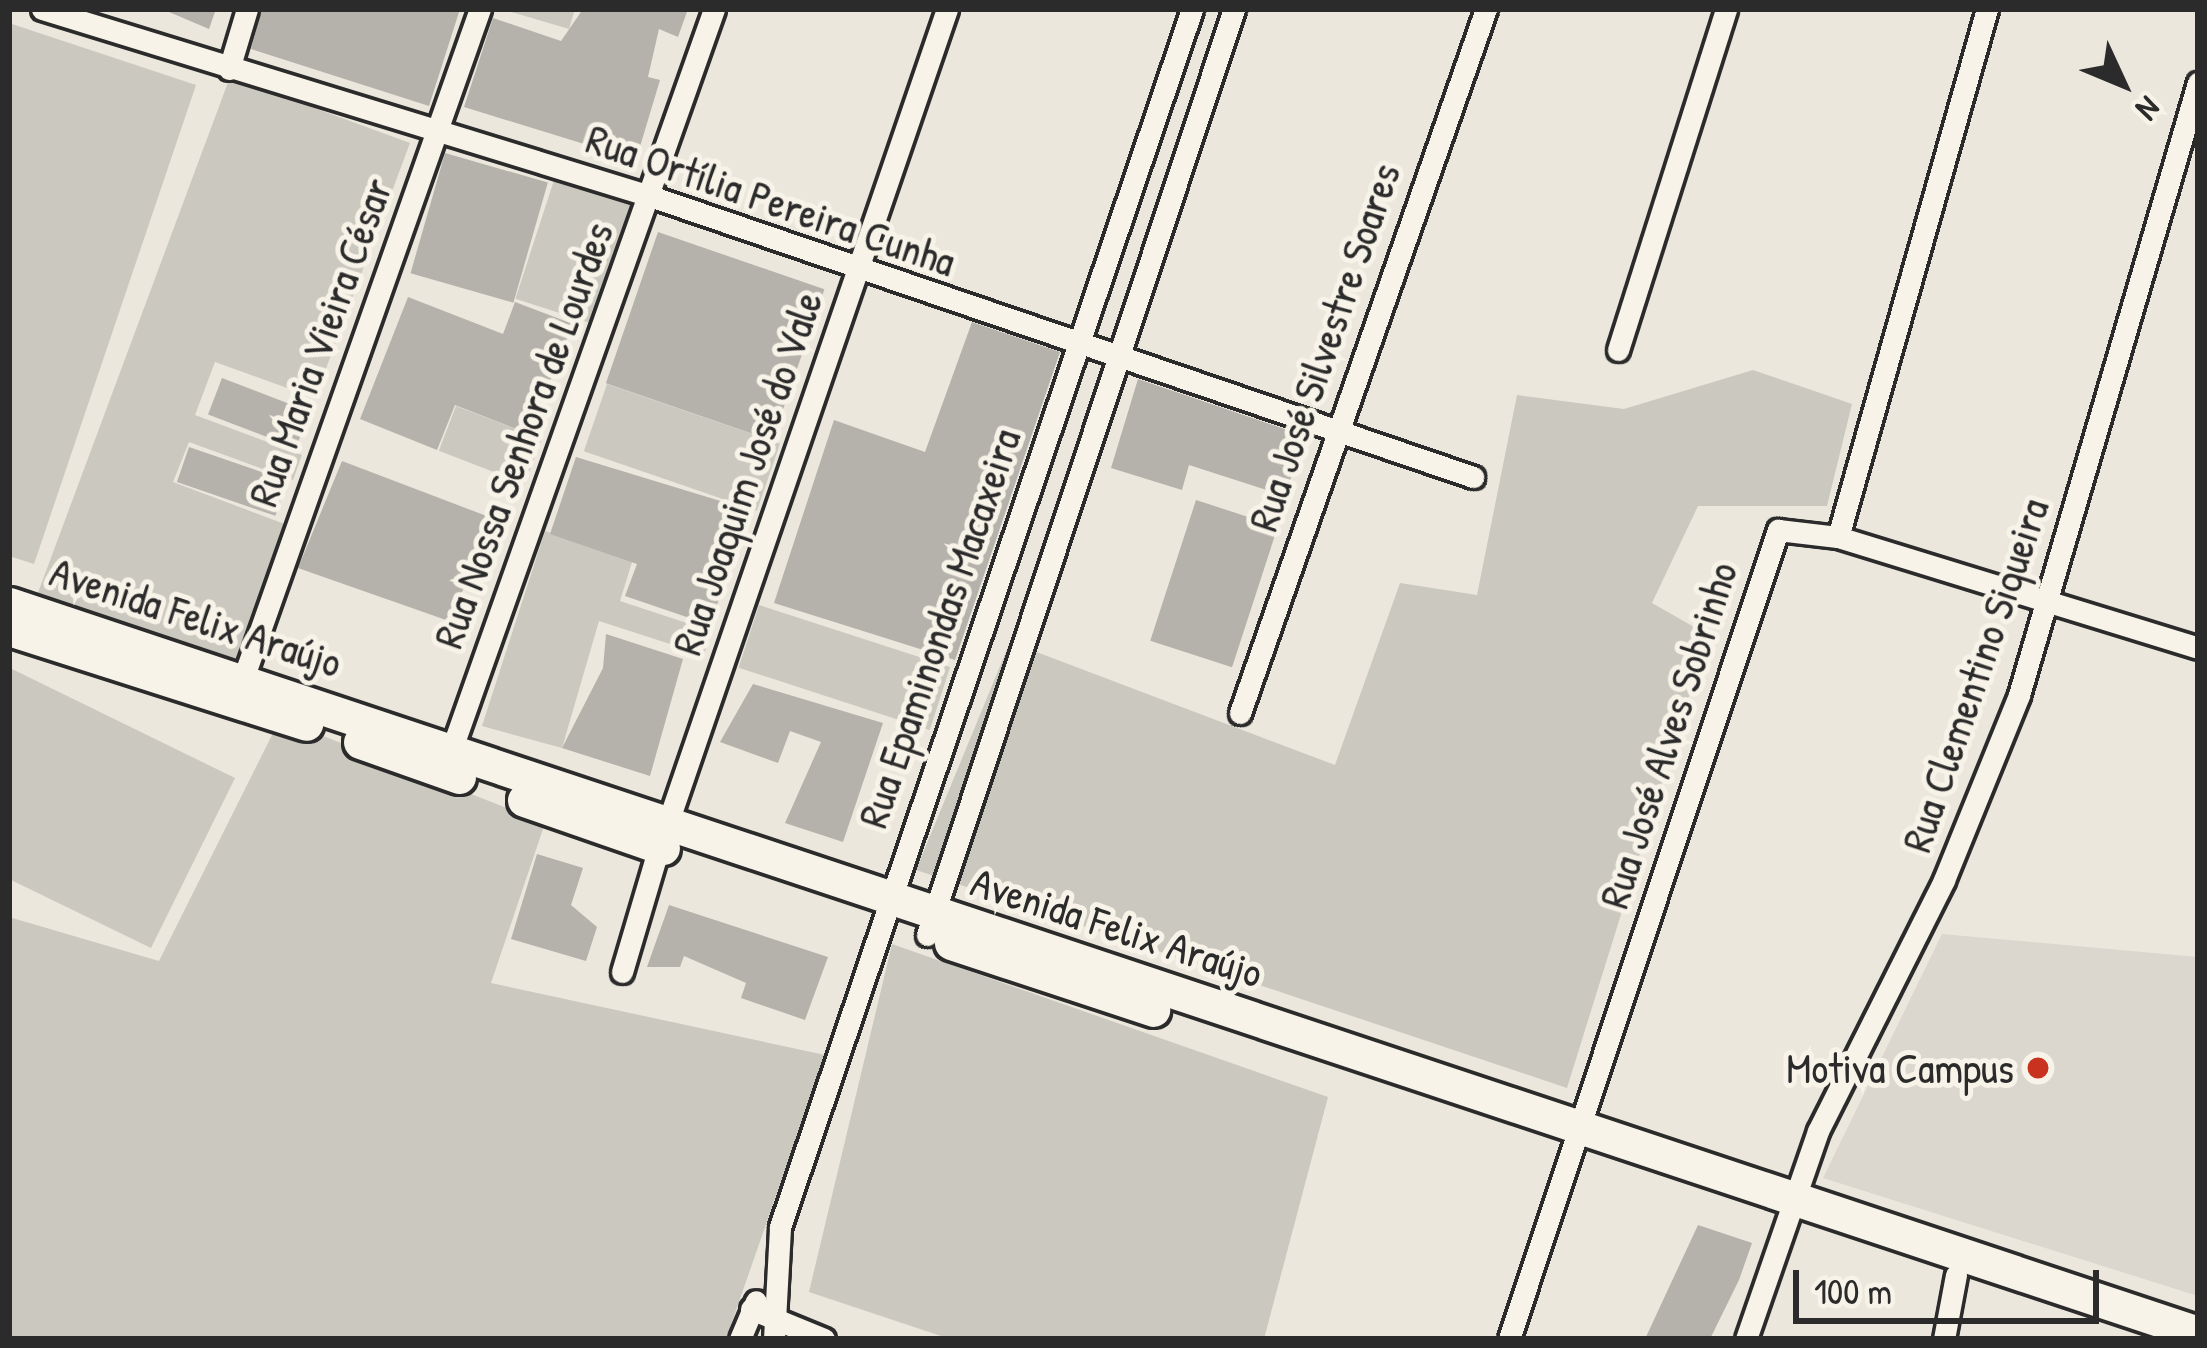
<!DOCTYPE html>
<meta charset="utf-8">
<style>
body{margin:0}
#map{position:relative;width:2207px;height:1348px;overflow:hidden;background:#ebe7dd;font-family:"Patrick Hand",sans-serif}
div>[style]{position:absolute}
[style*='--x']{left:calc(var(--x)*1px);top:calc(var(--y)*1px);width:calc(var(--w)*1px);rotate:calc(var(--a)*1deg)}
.built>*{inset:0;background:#dbd7ce}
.green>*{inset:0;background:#cbc8bf;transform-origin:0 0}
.building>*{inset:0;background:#b5b2ab;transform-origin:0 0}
.roads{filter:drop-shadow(3px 0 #2b2b2b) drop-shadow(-3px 0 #2b2b2b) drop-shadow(0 3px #2b2b2b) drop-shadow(0 -3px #2b2b2b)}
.minor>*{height:21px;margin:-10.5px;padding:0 10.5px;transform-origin:10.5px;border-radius:10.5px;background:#f7f3e8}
.secondary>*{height:33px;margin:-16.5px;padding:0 16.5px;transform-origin:16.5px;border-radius:16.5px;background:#f7f3e8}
.dots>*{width:33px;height:33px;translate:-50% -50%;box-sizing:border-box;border:6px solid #f7f3e8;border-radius:50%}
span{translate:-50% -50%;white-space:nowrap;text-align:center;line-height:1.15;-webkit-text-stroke:10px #f7f3e8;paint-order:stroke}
.street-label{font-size:42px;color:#2b2b2b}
.poi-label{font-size:42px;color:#2b2b2b}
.right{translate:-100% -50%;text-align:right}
.frame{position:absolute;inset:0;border:12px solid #2b2b2b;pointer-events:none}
.north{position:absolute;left:2063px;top:24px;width:120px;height:120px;-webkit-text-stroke:9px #f7f3e8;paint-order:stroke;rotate:134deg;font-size:33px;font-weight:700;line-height:48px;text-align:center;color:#2b2b2b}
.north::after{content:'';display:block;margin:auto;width:42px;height:54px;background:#2b2b2b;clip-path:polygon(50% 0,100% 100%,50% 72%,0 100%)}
.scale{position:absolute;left:1793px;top:1270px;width:306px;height:54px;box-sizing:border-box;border:6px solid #2b2b2b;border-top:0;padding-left:15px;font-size:36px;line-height:42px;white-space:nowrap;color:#2b2b2b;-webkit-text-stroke:9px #f7f3e8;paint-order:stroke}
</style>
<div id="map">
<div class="built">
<i style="clip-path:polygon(1942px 934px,2198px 957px,2198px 1296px,1823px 1178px)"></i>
</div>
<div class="green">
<i style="clip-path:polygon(501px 9px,575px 9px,569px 29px)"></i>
<i style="clip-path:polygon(9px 23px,196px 85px,34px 564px,9px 556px)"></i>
<i style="clip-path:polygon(230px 77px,410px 143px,315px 398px,215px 362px,195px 415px,302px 455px,293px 480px,189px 442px,173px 482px,290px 526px,236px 671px,36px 598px)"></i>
<i style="left:555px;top:177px;width:82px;height:128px;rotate:18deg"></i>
<i style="clip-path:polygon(1753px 370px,1852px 404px,1827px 506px,1698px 506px,1652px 603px,1708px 635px,1567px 1088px,916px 870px,1010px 642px,1335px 765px,1400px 583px,1477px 595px,1517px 395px,1624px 409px)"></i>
<i style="left:607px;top:384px;width:183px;height:71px;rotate:19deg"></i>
<i style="left:456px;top:406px;width:92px;height:48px;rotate:21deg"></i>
<i style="clip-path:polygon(545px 531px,633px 559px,620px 601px,711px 631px,704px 655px,599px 621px,562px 748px,482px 726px)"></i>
<i style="left:759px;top:605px;width:201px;height:66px;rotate:18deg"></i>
<i style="clip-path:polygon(12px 669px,235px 778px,151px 948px,9px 879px)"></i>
<i style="clip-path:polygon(280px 719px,545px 823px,491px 983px,825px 1055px,726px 1339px,9px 1339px,9px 917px,159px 961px)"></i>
<i style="clip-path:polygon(892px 944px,1328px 1097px,1264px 1339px,950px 1339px,809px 1292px)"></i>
</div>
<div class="building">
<i style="clip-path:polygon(162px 9px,216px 9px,209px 29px)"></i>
<i style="clip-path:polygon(262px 9px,460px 9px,429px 106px,251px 49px)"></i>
<i style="clip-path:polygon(583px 9px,688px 9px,678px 37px,659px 29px,648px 77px,660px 80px,636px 160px,464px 107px,493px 18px,561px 41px)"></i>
<i style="left:445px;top:153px;width:107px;height:125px;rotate:16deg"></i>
<i style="left:658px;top:232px;width:176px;height:160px;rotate:19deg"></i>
<i style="clip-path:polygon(408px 297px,503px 334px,515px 302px,573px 324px,529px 434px,455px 405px,437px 450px,360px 419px)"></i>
<i style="clip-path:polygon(972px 322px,1060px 352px,955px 660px,774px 603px,834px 420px,925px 452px)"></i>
<i style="left:222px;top:378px;width:94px;height:39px;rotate:21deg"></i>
<i style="clip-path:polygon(1138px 379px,1305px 436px,1285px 496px,1189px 465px,1182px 490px,1111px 468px)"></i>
<i style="left:189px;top:447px;width:104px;height:37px;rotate:19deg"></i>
<i style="clip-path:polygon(576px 457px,750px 510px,710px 625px,625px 596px,637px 564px,550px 534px)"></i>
<i style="clip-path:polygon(342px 461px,505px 523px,479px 588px,467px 583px,446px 620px,298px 568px)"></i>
<i style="left:1196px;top:500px;width:86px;height:148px;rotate:18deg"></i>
<i style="clip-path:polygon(606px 634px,683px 659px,650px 776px,562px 748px,603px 668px)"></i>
<i style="clip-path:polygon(753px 684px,883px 723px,843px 842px,785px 823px,821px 742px,790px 731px,778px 763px,720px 742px)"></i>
<i style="clip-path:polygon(537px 854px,583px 868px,571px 905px,597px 927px,586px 961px,511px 939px)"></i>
<i style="clip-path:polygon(669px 905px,828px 957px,805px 1020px,741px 998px,746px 983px,684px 956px,680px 967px,647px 967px)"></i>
<i style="clip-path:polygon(1698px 1225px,1752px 1243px,1739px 1280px,1710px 1339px,1645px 1339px)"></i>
</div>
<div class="roads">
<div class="minor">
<i style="--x:42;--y:9;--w:636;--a:17.1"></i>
<i style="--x:650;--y:196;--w:870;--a:18.85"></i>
<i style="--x:229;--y:69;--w:63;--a:-73.3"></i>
<i style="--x:1618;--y:350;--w:358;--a:-72.4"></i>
<i style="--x:1838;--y:537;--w:549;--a:-74.24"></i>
<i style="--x:238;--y:693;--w:726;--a:-70.52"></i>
<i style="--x:1240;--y:713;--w:746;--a:-70.74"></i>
<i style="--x:451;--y:751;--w:787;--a:-70.48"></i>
<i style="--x:667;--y:825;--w:863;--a:-71.06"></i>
<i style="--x:927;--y:935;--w:976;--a:-71.66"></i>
<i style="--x:622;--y:972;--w:130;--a:-73.5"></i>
<i style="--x:751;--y:1309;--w:79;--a:22.3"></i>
<i style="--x:740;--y:1339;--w:41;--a:-67.2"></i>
<i style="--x:774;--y:1339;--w:112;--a:-86.9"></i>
<i style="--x:780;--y:1227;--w:1286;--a:-71.31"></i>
<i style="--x:1509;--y:1339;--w:853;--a:-71.61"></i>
<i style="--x:1778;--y:530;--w:60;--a:6.7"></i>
<i style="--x:1838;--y:537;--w:377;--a:17.1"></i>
<i style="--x:1746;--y:1339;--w:220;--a:-70.9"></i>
<i style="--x:1818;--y:1131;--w:281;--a:-63.3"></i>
<i style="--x:1944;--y:880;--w:200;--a:-67.9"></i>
<i style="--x:2019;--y:695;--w:638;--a:-73.7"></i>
<i style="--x:1944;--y:1339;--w:65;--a:-79.4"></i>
</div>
<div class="secondary">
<i style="--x:9;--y:604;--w:2307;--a:18.42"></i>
<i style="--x:9;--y:629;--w:312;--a:17.7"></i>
<i style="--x:360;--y:742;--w:105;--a:19.5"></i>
<i style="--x:524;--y:800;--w:147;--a:19.1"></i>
<i style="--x:951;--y:943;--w:213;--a:18.3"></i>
</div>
</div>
<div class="dots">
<i style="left:2038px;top:1068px;background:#c8321e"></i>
</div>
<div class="street-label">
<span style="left:771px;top:200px;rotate:19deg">Rua Ortília Pereira Cunha</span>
<span style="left:320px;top:342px;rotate:-70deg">Rua Maria Vieira César</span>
<span style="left:1324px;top:347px;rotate:-71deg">Rua José Silvestre Soares</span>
<span style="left:523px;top:435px;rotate:-70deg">Rua Nossa Senhora de Lourdes</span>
<span style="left:747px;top:473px;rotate:-71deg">Rua Joaquim José do Vale</span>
<span style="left:196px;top:617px;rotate:18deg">Avenida Felix Araújo</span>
<span style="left:939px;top:628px;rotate:-71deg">Rua Epaminondas Macaxeira</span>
<span style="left:1975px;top:675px;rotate:-71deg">Rua Clementino Siqueira</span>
<span style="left:1668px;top:735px;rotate:-72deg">Rua José Alves Sobrinho</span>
<span style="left:1117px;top:927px;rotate:18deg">Avenida Felix Araújo</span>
</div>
<div class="poi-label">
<span class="right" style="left:2014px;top:1068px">Motiva Campus</span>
</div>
<div class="frame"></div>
<div class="north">N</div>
<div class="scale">100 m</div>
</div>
